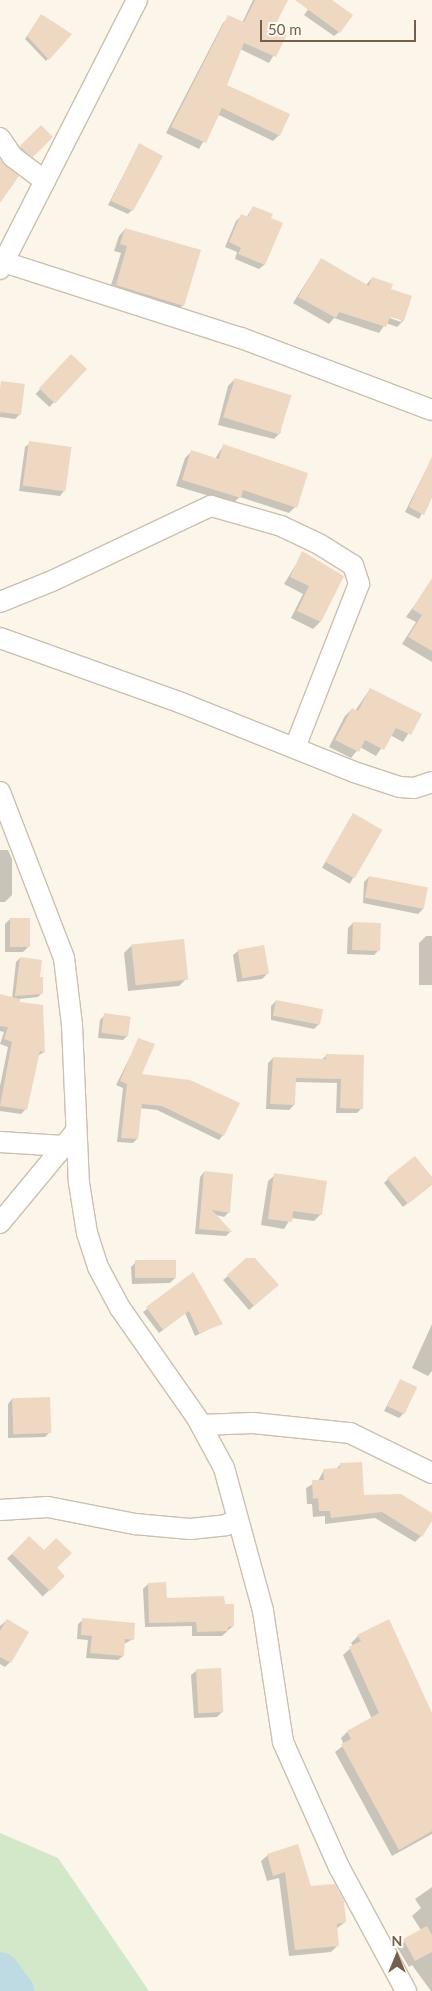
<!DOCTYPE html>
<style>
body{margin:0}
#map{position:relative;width:432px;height:1991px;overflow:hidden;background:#fbf6e9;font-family:Lato,sans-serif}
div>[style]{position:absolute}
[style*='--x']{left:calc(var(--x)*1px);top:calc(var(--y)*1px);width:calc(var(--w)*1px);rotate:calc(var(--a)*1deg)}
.green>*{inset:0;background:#d2e8c8}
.shadow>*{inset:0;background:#0003;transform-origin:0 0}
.river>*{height:38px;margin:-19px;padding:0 19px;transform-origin:19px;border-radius:19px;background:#bedbe4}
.building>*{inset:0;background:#efd8c2;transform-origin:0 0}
.roads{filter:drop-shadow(1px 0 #cdbfaf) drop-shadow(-1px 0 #cdbfaf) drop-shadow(0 1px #cdbfaf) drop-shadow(0 -1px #cdbfaf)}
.minor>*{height:20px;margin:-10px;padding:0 10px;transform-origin:10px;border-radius:10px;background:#fff}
span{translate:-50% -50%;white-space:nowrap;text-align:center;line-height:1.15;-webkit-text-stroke:4px #fefaef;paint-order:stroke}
.north{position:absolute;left:372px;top:1931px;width:50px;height:50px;-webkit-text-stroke:4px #fefaef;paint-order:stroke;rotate:0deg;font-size:14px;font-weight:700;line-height:20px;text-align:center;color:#745f4e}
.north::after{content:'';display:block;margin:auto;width:18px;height:22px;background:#745f4e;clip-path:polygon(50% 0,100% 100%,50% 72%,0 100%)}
.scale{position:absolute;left:260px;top:20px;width:156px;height:22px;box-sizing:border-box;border:2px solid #745f4e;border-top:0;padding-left:6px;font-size:15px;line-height:18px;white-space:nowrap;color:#745f4e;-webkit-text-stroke:4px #fefaef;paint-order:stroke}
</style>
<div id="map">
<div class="green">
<i style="clip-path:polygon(0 1833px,58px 1858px,149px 1991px,0 1991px)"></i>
</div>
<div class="shadow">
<i style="clip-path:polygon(253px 0,286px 0,273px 28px,286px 34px,269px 63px,240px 49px,226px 85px,279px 135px,273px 141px,219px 115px,199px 149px,166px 133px,223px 23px,229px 17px,242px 23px)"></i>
<i style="clip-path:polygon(315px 0,329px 0,339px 32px,334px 36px,304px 15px)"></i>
<i style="clip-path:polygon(39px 18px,70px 34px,46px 61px,25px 39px)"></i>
<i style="left:41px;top:127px;width:14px;height:30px;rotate:45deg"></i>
<i style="clip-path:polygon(139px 145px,132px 210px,128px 214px,108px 205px)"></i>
<i style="clip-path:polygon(253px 207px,264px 265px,259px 269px,235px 259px,237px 252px,225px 247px,236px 221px,241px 216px,246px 218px)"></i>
<i style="clip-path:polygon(125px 229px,183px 305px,176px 312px,109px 292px,121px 253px,114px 251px,119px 236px)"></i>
<i style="clip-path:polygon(evenodd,321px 259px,366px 285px,372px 278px,390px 290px,403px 321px,397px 327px,386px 323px,379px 333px,334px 318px,329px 324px,293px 303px,321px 259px,384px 314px,401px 319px,401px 322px,384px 316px,384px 314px)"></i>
<i style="left:71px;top:356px;width:19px;height:52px;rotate:43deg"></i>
<i style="clip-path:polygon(235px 379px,281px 432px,274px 439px,218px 425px,228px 386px)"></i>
<i style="clip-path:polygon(1px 382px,20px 414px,15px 419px,0 417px)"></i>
<i style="clip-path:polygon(30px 443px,64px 491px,60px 496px,19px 491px,25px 447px)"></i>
<i style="clip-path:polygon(223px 446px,295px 507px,289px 513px,240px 497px,233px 503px,176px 486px,185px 458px,191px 452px,215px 459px)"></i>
<i style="clip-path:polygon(427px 468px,432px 470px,432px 495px,419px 519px,405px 512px)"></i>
<i style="clip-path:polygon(303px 553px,342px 576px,320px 622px,313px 629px,291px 618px,303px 594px,284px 584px)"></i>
<i style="clip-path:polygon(424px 592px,432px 597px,432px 662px,402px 644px,416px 622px,406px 617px)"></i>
<i style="clip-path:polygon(370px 689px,420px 715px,403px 742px,390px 735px,376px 756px,360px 747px,351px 758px,329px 747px,345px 716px,352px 709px,355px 711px)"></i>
<i style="left:353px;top:814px;width:32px;height:62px;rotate:30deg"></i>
<i style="clip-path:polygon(0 850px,8px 850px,12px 859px,12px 895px,5px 902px,0 902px)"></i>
<i style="clip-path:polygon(369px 877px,427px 888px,423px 909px,418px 914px,363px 903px,364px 882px)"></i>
<i style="clip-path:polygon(10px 919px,28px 947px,23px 952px,5px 952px,5px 924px)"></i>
<i style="clip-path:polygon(353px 923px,378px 951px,374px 955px,347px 954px,348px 928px)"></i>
<i style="clip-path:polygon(426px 936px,432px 936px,432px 991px,432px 985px,419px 985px,419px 943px)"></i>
<i style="clip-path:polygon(131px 946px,186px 979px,179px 986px,128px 991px,124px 953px)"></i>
<i style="clip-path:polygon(238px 951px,267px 974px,262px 979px,237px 982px,233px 955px)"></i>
<i style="clip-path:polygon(20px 958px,38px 978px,42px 993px,38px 997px,19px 999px,19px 1003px,44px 1052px,38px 1056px,25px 1110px,21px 1114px,0 1111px,0 1086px,8px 1047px,0 1044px,4px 1032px,0 1031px,0 996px,12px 998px,16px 962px)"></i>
<i style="clip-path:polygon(276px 1001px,319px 1024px,314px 1029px,271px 1020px,271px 1006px)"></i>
<i style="clip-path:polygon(105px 1015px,127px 1036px,123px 1040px,98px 1038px,100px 1020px)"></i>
<i style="clip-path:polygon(139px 1039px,141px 1075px,223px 1135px,219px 1140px,157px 1110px,140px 1108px,137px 1139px,133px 1143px,117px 1142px,123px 1088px,116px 1085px)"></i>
<i style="clip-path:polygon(326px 1056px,362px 1108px,357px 1113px,336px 1113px,337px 1083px,295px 1082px,294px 1105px,289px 1110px,266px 1109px,268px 1063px,273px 1058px,321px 1060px)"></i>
<i style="clip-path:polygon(204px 1172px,229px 1212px,224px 1217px,216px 1215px,230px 1232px,226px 1236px,195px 1234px,200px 1177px)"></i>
<i style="clip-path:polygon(275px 1175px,321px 1214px,314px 1221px,291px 1218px,284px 1229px,261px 1225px,268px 1181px)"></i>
<i style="clip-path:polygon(388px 1179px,432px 1179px,432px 1184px,403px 1207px,384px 1183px)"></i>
<i style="clip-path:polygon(136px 1262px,175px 1278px,170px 1283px,132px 1284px,131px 1267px)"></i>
<i style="clip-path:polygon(193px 1274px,221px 1323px,195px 1336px,185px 1313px,159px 1333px,143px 1312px)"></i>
<i style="clip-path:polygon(228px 1276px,272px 1290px,249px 1310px,223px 1280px)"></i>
<i style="clip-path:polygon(432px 1324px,432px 1371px,428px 1376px,412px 1368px)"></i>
<i style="clip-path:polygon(400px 1381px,404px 1413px,399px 1418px,384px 1411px)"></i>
<i style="clip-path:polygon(12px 1399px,50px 1432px,45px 1437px,8px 1438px,8px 1404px)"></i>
<i style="clip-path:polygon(341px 1464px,362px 1497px,432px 1515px,421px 1536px,415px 1542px,375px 1518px,325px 1524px,325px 1516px,313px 1517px,312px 1504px,307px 1504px,306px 1488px,318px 1481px,324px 1470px,335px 1470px)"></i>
<i style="left:29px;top:1538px;width:52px;height:30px;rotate:47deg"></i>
<i style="clip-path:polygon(148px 1584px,166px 1599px,223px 1606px,233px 1626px,222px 1636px,192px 1636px,192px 1626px,145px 1627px,143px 1589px)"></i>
<i style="clip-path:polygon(7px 1620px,10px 1662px,5px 1667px,0 1664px,0 1626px)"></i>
<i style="clip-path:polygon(83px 1620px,133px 1639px,124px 1644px,123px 1656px,118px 1660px,86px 1658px,88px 1640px,77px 1639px,78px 1624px)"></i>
<i style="clip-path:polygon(358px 1636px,432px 1715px,432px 1834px,392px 1856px,335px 1752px,344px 1745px,341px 1738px,347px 1732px,372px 1719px,343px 1655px,353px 1646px,351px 1643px)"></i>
<i style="clip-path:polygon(196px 1671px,222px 1712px,217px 1717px,194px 1718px,191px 1675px)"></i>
<i style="clip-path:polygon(268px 1855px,310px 1888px,345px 1922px,336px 1929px,337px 1946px,331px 1952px,289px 1956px,279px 1878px,267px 1881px,261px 1861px)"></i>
<i style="clip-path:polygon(432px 1887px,432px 1991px,431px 1991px,412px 1965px,409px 1967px,397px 1947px,421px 1930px,412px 1916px,421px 1908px,415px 1899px)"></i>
</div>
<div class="river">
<i style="--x:0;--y:1971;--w:25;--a:53"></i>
</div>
<div class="building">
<i style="clip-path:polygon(255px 0,288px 0,274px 28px,287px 34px,276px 57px,244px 43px,227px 85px,290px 114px,280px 136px,222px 108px,206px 143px,171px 127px,228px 15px,244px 22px)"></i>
<i style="clip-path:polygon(295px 0,332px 0,353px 15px,340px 33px)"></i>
<i style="clip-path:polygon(41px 14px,72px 34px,49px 60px,27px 36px)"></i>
<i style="left:41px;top:125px;width:17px;height:30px;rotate:45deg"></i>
<i style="clip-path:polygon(139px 143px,163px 156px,133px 211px,111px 201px)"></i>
<i style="clip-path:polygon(0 159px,19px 176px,0 203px)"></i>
<i style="clip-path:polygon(253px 206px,273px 214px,271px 218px,283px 223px,265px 265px,238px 254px,241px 248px,229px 242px,241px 214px,248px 217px)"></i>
<i style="clip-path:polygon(125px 228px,201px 250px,184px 306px,116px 285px,127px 246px,120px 244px)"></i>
<i style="clip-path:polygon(321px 258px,369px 286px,372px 277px,393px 284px,391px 289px,412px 296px,404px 321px,390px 317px,386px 327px,339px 312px,336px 318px,298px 297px)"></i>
<i style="left:71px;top:354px;width:22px;height:47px;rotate:43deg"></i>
<i style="left:235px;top:378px;width:59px;height:41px;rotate:17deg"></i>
<i style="left:1px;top:381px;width:24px;height:31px;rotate:7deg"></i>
<i style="left:29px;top:441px;width:43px;height:45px;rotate:8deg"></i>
<i style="clip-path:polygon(223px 444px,308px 473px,297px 508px,243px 490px,241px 498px,182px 480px,191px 450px,219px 459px)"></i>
<i style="clip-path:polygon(432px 456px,432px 498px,424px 515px,409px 507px)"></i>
<i style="clip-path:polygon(302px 551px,344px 576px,321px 622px,297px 611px,309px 586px,290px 577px)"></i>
<i style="clip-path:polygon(432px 578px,432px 651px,408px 637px,422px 615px,412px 609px)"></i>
<i style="clip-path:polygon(370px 688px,422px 714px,411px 735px,396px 728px,384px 750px,365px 740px,359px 752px,335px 740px,352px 708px,358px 711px)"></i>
<i style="left:353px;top:813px;width:34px;height:56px;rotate:30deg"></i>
<i style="left:369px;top:876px;width:60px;height:22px;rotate:11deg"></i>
<i style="left:10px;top:918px;width:20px;height:29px"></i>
<i style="left:353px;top:922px;width:28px;height:28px;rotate:2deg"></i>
<i style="left:184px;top:939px;width:41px;height:53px;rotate:84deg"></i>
<i style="left:264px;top:945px;width:29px;height:27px;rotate:80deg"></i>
<i style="clip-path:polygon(20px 957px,42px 960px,40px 977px,43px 977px,43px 994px,15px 996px)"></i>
<i style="clip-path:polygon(0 994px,20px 999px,20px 1002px,43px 1005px,45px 1053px,40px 1051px,27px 1110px,0 1106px,12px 1042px,4px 1039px,8px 1027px,0 1026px)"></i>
<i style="left:276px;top:1000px;width:48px;height:16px;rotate:11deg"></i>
<i style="left:104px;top:1013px;width:27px;height:20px;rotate:8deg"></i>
<i style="clip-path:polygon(138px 1038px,155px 1044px,142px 1074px,190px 1080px,240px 1103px,224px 1136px,162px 1106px,142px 1104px,138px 1139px,121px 1138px,127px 1084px,120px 1081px)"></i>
<i style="clip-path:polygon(326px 1054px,364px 1055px,363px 1109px,340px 1108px,341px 1079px,296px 1078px,295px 1105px,270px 1104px,273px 1057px,326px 1059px)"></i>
<i style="clip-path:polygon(415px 1156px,432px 1177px,432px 1185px,408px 1204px,387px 1178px)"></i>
<i style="clip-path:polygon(204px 1171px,233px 1174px,230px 1213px,212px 1210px,232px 1232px,199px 1229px)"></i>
<i style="clip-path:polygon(274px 1173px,327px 1181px,322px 1215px,293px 1211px,292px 1222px,268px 1219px)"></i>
<i style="clip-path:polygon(246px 1258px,255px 1258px,279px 1285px,254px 1306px,227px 1275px)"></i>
<i style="left:176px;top:1260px;width:18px;height:41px;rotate:90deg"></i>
<i style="clip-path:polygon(193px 1272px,223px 1324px,199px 1333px,189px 1311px,163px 1330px,146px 1307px)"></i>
<i style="left:400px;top:1379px;width:19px;height:30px;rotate:25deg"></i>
<i style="left:50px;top:1397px;width:36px;height:38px;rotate:88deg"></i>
<i style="clip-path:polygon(362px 1462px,364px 1495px,401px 1494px,432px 1513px,432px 1521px,422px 1537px,382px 1512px,331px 1518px,330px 1511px,319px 1511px,318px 1498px,313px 1499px,312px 1480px,324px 1480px,323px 1469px,340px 1468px,340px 1463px)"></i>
<i style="clip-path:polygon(29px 1536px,44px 1550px,56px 1538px,72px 1553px,57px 1568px,65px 1576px,50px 1591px,12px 1554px)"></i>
<i style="clip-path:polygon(166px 1582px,167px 1598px,224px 1596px,225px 1604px,234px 1604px,234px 1626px,228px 1627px,228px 1631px,197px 1632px,196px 1622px,149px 1623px,148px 1583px)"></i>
<i style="clip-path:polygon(82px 1618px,135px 1623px,134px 1640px,125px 1639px,124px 1656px,90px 1653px,92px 1636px,81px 1635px)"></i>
<i style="clip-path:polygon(7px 1619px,29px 1632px,11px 1663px,0 1657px,0 1631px)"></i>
<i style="clip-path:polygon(389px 1619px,432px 1713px,432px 1831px,399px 1850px,341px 1744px,351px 1739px,347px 1731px,379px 1713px,349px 1647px,361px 1641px,357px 1635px)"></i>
<i style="left:221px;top:1668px;width:44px;height:25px;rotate:87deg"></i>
<i style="clip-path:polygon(298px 1844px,311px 1886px,335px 1884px,344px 1901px,346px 1922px,337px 1924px,339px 1946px,295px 1950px,285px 1872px,273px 1876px,267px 1854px)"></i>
<i style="clip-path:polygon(427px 1926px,432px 1935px,432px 1952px,415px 1961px,403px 1939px)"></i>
</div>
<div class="roads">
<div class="minor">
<i style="--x:0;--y:138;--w:23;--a:56"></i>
<i style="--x:13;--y:157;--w:40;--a:37"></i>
<i style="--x:4;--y:262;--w:249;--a:17.8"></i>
<i style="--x:241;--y:338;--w:204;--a:20.7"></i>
<i style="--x:0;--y:269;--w:302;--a:-63"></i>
<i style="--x:0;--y:602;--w:56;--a:-22"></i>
<i style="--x:52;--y:581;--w:176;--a:-25.3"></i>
<i style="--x:211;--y:506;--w:73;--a:15.9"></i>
<i style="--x:281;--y:526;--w:42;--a:25.3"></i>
<i style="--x:319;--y:544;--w:40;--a:32"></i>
<i style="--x:353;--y:565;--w:20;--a:72"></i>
<i style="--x:359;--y:584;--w:175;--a:111.4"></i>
<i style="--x:0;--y:638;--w:190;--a:19.7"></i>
<i style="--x:179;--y:702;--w:188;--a:21.8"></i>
<i style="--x:354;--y:772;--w:48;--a:18.1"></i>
<i style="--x:400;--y:787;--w:14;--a:4"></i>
<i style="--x:414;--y:788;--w:19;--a:-18"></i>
<i style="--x:0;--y:792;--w:178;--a:68.9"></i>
<i style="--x:64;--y:958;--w:67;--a:83.2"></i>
<i style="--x:72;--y:1025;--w:158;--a:87.5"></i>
<i style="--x:79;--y:1183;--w:51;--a:80.9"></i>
<i style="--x:87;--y:1233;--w:36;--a:72"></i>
<i style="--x:98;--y:1267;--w:47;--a:61.8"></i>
<i style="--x:120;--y:1308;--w:134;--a:55"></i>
<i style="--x:197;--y:1418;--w:57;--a:61.6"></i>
<i style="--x:224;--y:1468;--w:148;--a:74.7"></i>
<i style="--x:263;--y:1611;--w:133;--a:81.3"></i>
<i style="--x:283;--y:1742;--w:137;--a:65.9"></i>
<i style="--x:339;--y:1867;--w:141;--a:61.6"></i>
<i style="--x:0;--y:1142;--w:64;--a:3.6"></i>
<i style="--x:0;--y:1223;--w:119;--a:-50.4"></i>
<i style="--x:201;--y:1425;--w:52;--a:-2.2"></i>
<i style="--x:253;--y:1423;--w:98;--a:5.9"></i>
<i style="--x:350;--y:1433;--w:91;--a:26"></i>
<i style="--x:0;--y:1510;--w:48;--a:-3.6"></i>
<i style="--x:48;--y:1507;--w:89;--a:11.1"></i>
<i style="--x:135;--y:1524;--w:55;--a:5.2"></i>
<i style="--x:190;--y:1529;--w:36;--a:-6"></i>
<i style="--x:226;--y:1525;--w:13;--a:-27"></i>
</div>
</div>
<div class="north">N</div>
<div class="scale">50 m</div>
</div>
